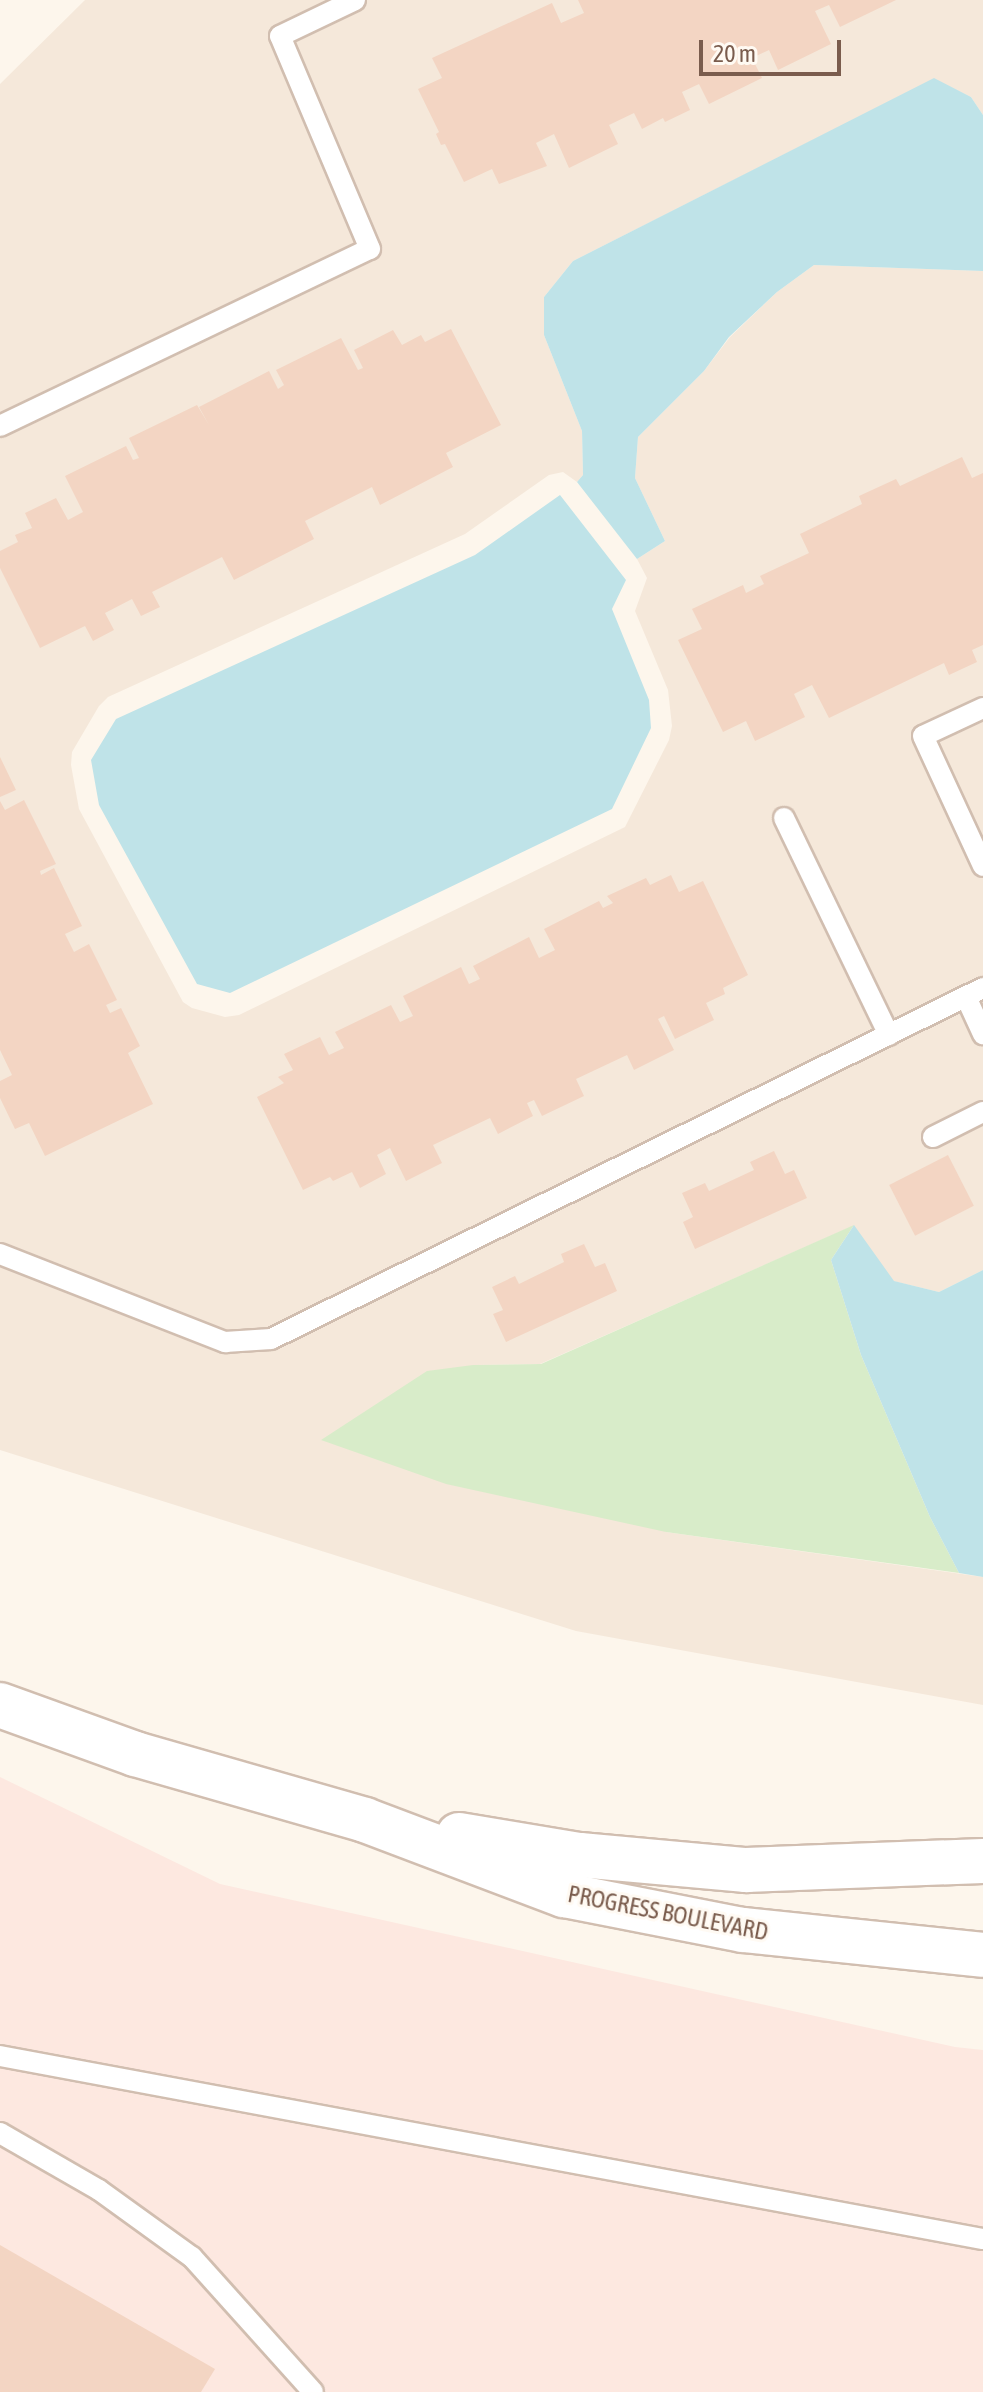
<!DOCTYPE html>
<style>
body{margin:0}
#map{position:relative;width:983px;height:2392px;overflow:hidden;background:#fdf6ec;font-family:"Asap Condensed",sans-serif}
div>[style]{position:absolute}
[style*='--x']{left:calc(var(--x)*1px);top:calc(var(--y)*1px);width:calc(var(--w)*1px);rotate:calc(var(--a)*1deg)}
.residential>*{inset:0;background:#f5e8da}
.commercial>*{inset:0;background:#fde8e0}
.green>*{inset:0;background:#d8ecc9}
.water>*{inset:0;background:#bfe3e8}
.building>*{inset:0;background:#f3d5c3;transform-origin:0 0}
.roads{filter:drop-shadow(2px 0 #d1beb0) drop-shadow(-2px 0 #d1beb0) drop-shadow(0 2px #d1beb0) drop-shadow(0 -2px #d1beb0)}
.lane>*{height:20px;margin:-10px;padding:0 10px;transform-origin:10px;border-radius:10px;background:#fff}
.secondary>*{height:44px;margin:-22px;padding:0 22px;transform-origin:22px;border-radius:22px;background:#fff}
span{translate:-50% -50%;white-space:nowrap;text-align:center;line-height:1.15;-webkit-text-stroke:6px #fffaf3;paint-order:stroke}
.street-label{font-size:24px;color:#7a5c4d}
.scale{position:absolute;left:699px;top:40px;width:142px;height:36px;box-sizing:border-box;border:4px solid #7a5c4d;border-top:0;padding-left:10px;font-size:24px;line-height:28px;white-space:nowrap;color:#7a5c4d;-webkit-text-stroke:6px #fffaf3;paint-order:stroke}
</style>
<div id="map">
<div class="residential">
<i style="clip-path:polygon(85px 0,983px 0,983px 115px,971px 97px,934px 79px,573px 261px,544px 297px,544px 335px,582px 431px,583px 475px,577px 482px,563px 472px,549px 475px,465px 534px,108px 697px,99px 706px,72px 752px,71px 765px,79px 809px,183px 1002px,192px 1008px,225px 1017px,239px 1015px,625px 827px,669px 740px,672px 726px,668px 690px,635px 611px,647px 578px,637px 559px,665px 541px,635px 478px,638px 437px,704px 371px,730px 337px,777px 292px,814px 265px,983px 271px,983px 1270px,939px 1292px,893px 1281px,853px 1226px,540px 1364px,473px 1365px,666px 1532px,983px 1577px,983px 1705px,576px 1631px,0 1450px,0 84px)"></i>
</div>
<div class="commercial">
<i style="clip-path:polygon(0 1777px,220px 1884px,955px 2047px,983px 2050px,983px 2392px,0 2392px)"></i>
</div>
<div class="green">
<i style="clip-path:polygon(854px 1225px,831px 1260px,861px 1355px,930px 1517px,959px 1573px,666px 1532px,446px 1484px,321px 1440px,427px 1371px,473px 1365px,541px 1364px)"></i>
</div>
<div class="water">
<i style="clip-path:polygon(934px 78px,971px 97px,983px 115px,983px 271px,814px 265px,777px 292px,729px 337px,704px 371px,638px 437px,635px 478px,665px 541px,637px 559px,577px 482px,583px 475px,582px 431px,544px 335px,544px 297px,573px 261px)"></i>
<i style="clip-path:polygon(560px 495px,626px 580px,612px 609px,649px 700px,651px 728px,612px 809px,230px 993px,197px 984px,99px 805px,91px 760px,116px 719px,475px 555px)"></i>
<i style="clip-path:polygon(854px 1225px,894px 1281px,939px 1292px,983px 1270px,983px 1577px,959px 1573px,930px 1517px,861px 1355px,831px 1260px)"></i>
</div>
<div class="building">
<i style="clip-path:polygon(578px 0,896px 0,840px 27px,829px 5px,815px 11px,831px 44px,778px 70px,769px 50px,752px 58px,762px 78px,709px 104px,699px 84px,682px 92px,690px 110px,665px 122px,663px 118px,642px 129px,634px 113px,609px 125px,618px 144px,569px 168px,554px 134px,536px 143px,547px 166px,499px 184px,492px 169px,464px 182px,445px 144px,441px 145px,436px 134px,439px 132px,418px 89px,442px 78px,432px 58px,552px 3px,561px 23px,584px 13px)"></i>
<i style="clip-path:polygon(451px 329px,501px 425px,446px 453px,453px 467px,380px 505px,372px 487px,305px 521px,314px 539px,234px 580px,222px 557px,152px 592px,160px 607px,141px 616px,132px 599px,105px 613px,114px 630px,93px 641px,85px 626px,40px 648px,0 568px,0 551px,18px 542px,15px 535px,32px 528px,25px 513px,56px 498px,68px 520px,83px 512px,65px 476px,126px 446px,133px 460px,139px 458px,129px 438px,197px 405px,209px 425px,199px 407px,269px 371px,278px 389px,284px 385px,276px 370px,341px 338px,358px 370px,363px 368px,354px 350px,393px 330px,402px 345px,421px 335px,425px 342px)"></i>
<i style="clip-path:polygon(962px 457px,972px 478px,983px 473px,983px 645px,972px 650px,977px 662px,949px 675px,944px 663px,829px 718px,812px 685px,794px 694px,805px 717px,755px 741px,746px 721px,723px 732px,678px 640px,702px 629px,692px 609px,743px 585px,746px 593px,764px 584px,760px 576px,809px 553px,800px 534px,862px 504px,859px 496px,896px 479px,900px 486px)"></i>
<i style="clip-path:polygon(0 757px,16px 790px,0 797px)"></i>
<i style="clip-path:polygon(24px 800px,56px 864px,40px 871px,41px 875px,54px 868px,82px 926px,65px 934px,74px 952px,89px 944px,117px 1000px,106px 1005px,110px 1013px,121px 1008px,140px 1046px,128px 1053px,153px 1104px,45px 1156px,29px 1123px,15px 1129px,0 1098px,0 1081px,12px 1075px,0 1050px,0 801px,5px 810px)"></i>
<i style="clip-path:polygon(671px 875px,679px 892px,703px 881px,748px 975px,723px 988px,725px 994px,706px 1003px,714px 1020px,675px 1039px,664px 1016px,658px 1019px,674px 1050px,634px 1070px,627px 1055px,576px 1079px,584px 1096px,542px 1116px,534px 1100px,527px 1103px,533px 1116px,498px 1134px,490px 1118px,433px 1145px,442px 1163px,406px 1181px,390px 1148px,377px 1155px,386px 1174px,360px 1188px,352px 1172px,333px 1181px,330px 1177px,303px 1190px,257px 1097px,284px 1083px,278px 1077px,293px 1070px,284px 1054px,320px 1037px,329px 1055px,344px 1048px,335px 1032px,391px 1005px,400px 1022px,413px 1016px,403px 996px,461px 967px,469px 984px,480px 979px,473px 966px,529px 937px,539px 958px,555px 950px,544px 929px,599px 901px,603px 908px,613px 903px,607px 896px,646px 878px,650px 885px)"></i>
<i style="clip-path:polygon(774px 1151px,785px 1174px,794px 1170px,807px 1198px,695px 1249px,683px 1222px,693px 1217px,682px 1193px,705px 1183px,709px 1191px,754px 1170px,750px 1162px)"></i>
<i style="left:948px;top:1155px;width:57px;height:66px;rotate:63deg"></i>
<i style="clip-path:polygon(584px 1244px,595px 1267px,605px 1263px,617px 1291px,506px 1342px,493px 1314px,503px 1310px,492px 1287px,515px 1276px,519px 1284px,564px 1262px,561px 1254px)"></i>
<i style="clip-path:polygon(0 2245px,215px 2369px,201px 2392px,0 2392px)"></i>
</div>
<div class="roads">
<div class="lane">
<i style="--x:0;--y:426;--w:410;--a:-25.6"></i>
<i style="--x:370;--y:249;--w:231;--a:-112.9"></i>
<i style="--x:280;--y:36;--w:83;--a:-25.6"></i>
<i style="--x:983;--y:708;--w:66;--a:155"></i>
<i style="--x:923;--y:736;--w:143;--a:65.2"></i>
<i style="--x:784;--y:818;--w:241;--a:64.2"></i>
<i style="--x:966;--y:997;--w:41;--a:65.3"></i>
<i style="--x:933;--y:1137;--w:56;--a:-26.6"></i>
<i style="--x:0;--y:1254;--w:242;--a:21.4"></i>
<i style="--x:225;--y:1342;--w:46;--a:-3.7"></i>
<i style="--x:271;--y:1339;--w:794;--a:-26.24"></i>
<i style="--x:0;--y:2056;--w:1000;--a:10.55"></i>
<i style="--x:0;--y:2133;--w:114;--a:29.9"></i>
<i style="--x:99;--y:2190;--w:115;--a:35.8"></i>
<i style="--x:192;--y:2257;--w:181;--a:48.1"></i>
</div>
<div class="secondary">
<i style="--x:0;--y:1705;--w:144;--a:19.9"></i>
<i style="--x:135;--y:1754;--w:239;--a:16"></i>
<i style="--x:365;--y:1820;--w:213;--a:20.7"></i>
<i style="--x:564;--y:1895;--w:182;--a:11.1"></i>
<i style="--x:743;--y:1930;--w:241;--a:5.9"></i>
<i style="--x:459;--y:1835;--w:123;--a:9.4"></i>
<i style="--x:580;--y:1855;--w:167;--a:5.2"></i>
<i style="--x:746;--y:1870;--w:237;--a:-2.2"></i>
</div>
</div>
<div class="street-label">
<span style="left:668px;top:1913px;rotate:11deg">PROGRESS BOULEVARD</span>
</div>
<div class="scale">20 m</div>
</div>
